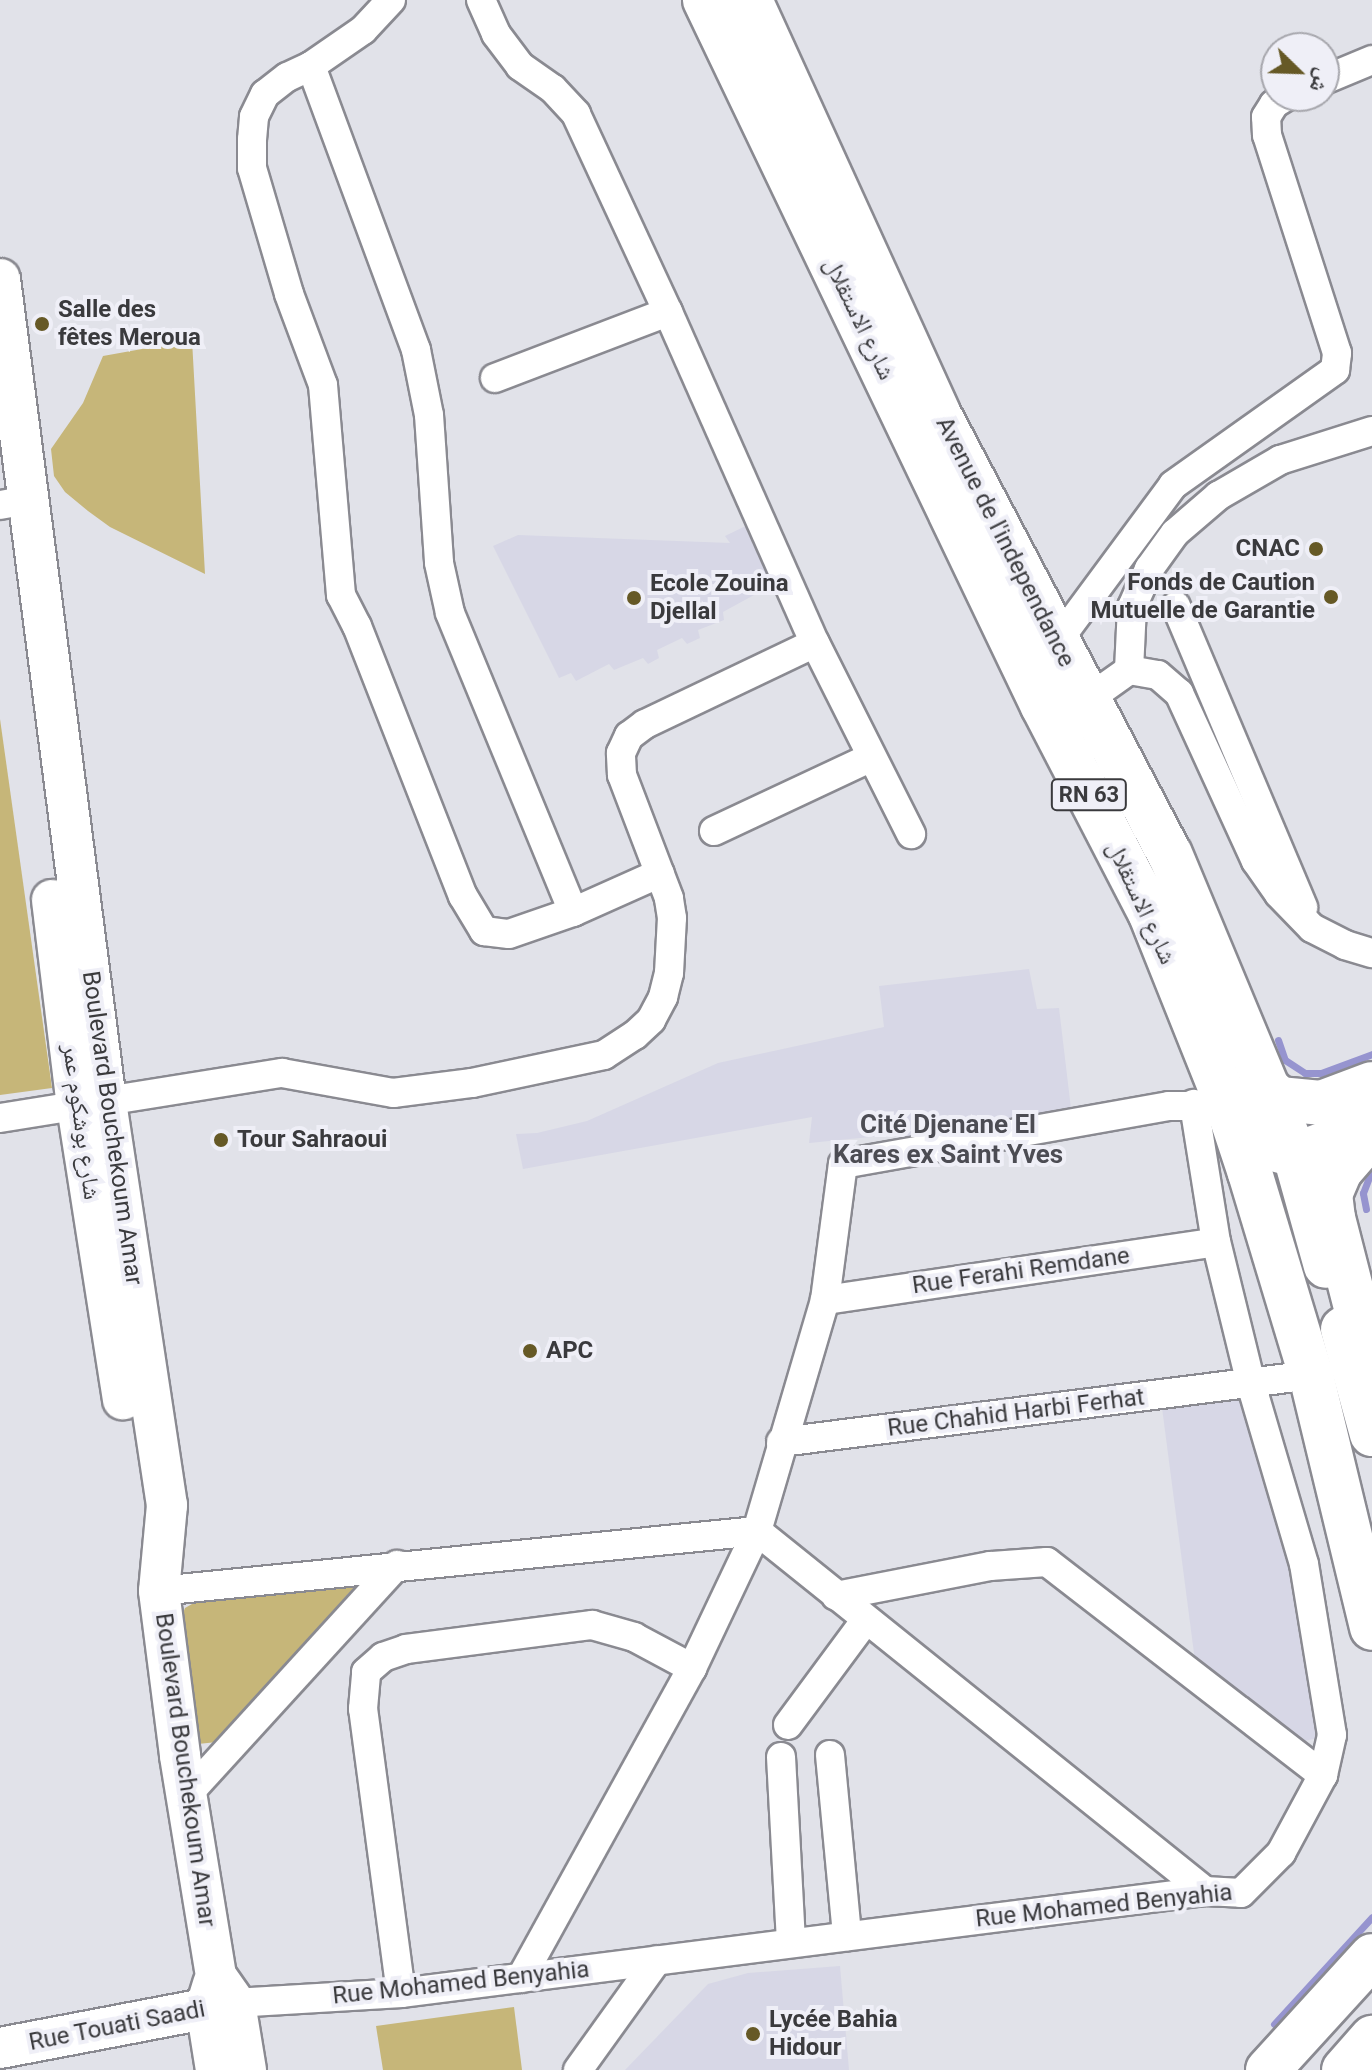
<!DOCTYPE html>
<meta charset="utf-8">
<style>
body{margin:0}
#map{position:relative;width:1372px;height:2070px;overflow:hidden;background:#e1e2e9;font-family:Roboto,"Noto Naskh Arabic",sans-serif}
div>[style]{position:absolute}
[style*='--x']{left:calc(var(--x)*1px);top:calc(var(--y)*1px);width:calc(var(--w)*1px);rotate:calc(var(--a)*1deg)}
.built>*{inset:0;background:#d7d7e6}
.green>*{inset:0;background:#c6b679}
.stream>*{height:7px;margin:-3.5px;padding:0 3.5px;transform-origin:3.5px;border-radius:3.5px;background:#9694cf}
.roads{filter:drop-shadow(2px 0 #8a8a91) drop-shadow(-2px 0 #8a8a91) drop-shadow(0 2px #8a8a91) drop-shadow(0 -2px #8a8a91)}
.street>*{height:28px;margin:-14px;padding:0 14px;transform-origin:14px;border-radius:14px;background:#fff}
.secondary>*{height:40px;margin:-20px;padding:0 20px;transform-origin:20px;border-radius:20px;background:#fff}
.primary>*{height:44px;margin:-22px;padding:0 22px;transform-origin:22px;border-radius:22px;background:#fff}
.highway>*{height:44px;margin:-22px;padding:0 22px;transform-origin:22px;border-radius:22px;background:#fff}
.dots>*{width:22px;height:22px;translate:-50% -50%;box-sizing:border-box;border:4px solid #efeff7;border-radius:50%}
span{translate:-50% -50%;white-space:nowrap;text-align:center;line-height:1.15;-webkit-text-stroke:8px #efeff7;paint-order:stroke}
.shield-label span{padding:2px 6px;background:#efeff7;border:2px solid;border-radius:6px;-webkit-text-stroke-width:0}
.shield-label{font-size:22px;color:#3a3a3d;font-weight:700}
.poi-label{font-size:24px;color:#3a3a3d;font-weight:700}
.left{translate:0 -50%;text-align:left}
.right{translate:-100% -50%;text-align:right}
.street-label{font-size:24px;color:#3a3a3d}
.neighbourhood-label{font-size:26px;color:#4c4c53;font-weight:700}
.north{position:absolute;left:1260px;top:32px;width:80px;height:80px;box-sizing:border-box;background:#efeff7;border:2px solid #a7a7ad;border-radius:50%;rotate:113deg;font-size:22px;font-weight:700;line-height:32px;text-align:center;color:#3a3a3d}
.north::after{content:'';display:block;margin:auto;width:28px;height:36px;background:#665926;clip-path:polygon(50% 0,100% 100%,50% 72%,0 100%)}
</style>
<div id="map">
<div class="built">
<i style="clip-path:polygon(756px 521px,780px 570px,752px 587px,754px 595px,723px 612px,724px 620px,698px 630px,700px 638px,687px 644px,682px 638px,657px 650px,659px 658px,648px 664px,643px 658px,614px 670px,609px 664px,576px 681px,571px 673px,559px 678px,493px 546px,518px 535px,730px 543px,725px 536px)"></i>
<i style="clip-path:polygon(1029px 969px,1037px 1009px,1059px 1008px,1072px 1117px,903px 1146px,901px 1134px,809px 1143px,812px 1117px,523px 1169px,516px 1134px,537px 1133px,587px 1121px,718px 1063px,884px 1027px,879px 986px)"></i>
<i style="clip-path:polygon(1250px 1390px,1329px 1735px,1297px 1743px,1195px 1661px,1161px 1400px)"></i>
<i style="clip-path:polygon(840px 1966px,849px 2070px,625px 2070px,708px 1984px,748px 1973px)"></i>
</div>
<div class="green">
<i style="clip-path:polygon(192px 340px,205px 574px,110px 527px,88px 511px,65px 492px,54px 476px,51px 449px,83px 403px,103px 356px)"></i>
<i style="clip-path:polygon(0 719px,52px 1088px,0 1095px)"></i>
<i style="clip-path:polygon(358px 1583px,217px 1742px,198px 1744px,181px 1619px,185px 1608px,199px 1600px)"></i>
<i style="clip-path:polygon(514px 2007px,522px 2070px,383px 2070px,376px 2026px)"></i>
</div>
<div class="stream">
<i style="--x:1278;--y:1040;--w:21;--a:71"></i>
<i style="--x:1285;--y:1060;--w:24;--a:33"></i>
<i style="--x:1305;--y:1073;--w:16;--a:0"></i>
<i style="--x:1321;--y:1073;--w:54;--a:-20.4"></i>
<i style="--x:1366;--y:1209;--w:16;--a:-101"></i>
<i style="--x:1363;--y:1193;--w:26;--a:-69"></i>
<i style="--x:1274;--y:2024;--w:145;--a:-47.5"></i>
</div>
<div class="roads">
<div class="street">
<i style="--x:391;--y:0;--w:41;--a:133"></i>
<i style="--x:363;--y:30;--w:63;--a:145.3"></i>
<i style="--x:311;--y:66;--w:26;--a:155"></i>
<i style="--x:287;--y:77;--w:28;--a:142"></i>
<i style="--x:265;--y:94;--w:25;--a:116"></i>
<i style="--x:254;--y:117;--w:23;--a:95"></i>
<i style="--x:252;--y:140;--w:28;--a:90"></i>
<i style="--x:252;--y:168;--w:131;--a:73.6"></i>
<i style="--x:289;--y:294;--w:97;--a:69.5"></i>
<i style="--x:323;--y:385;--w:211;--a:85.1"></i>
<i style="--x:341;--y:595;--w:35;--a:63"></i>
<i style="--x:357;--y:626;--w:290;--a:68.6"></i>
<i style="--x:463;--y:896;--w:41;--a:59"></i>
<i style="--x:484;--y:931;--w:25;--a:7"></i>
<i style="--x:509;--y:934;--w:68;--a:-19"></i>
<i style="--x:573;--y:912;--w:95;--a:-24.1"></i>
<i style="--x:481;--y:0;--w:37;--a:66"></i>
<i style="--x:496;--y:34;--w:40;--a:53"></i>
<i style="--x:520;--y:66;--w:40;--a:34.9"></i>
<i style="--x:553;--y:89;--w:34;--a:47"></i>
<i style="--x:576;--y:114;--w:218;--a:65.1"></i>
<i style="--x:311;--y:66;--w:303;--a:69.7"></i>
<i style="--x:416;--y:350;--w:66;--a:78.7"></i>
<i style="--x:429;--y:415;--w:148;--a:86.1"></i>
<i style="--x:439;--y:563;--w:51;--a:77.6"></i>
<i style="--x:450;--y:613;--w:323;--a:67.6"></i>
<i style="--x:1324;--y:80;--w:52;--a:-22.6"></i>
<i style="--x:495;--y:378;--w:185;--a:-20.9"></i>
<i style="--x:668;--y:312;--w:362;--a:66.1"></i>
<i style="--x:815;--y:643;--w:214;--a:63.3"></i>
<i style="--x:0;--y:505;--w:29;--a:-10"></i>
<i style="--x:1176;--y:606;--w:327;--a:67.1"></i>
<i style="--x:1057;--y:642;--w:195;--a:-53.5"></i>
<i style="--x:1173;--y:485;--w:199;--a:-35.4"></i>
<i style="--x:1335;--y:370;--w:17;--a:-83"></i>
<i style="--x:1337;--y:353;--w:229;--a:-107.8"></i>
<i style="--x:1267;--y:135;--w:18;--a:-93"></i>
<i style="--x:1266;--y:117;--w:15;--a:-58"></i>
<i style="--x:1274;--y:104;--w:15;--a:-32"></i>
<i style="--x:1129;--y:670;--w:63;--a:-87.3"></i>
<i style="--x:1132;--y:607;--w:42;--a:-65.9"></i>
<i style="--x:1149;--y:569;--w:44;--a:-54.2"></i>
<i style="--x:1175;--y:533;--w:57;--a:-40.7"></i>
<i style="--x:1218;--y:496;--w:72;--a:-30.1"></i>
<i style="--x:1280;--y:460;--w:96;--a:-17.5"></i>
<i style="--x:1087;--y:700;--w:52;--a:-35.5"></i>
<i style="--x:1129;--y:670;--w:29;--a:10"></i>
<i style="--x:1158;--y:675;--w:28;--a:41"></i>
<i style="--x:1179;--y:693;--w:185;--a:65.4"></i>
<i style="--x:1256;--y:861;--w:40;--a:55.1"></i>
<i style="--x:1279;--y:894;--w:47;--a:45.9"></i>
<i style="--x:1312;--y:928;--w:37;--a:27"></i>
<i style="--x:1345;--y:945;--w:28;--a:17"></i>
<i style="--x:714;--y:831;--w:174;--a:-25.1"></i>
<i style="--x:0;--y:1118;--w:286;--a:-9.1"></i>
<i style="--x:282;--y:1073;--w:113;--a:10.2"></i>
<i style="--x:393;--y:1093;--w:80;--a:-7.2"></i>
<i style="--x:472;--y:1083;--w:135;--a:-12"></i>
<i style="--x:604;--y:1055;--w:37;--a:-33"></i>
<i style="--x:635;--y:1035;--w:22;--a:-43"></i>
<i style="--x:651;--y:1020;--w:26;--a:-62"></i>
<i style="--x:663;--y:997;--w:25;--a:-76"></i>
<i style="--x:669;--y:973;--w:55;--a:-86.9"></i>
<i style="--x:672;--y:918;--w:20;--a:-99"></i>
<i style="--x:669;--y:898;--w:132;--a:-110.9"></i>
<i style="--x:622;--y:775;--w:22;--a:-93"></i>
<i style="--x:621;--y:753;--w:19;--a:-65"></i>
<i style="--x:629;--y:736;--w:20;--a:-37"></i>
<i style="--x:645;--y:724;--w:188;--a:-25.5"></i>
<i style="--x:825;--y:1300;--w:395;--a:-8.4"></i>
<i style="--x:781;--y:1442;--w:534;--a:-7.2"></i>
<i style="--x:159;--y:1591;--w:601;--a:-5.73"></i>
<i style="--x:757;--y:1531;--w:575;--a:38.78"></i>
<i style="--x:836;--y:1596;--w:157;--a:-11"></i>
<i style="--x:990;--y:1566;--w:57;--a:-4"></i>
<i style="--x:1047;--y:1562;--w:349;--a:37.7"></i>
<i style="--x:788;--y:1725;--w:129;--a:-53.5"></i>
<i style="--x:830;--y:1755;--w:182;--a:84.6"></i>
<i style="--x:781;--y:1757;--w:186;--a:86.9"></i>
<i style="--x:186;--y:1796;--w:313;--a:-47.6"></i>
<i style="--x:521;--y:1978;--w:354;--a:-61.1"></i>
<i style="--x:692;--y:1668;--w:152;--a:-64.6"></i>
<i style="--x:757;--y:1531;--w:241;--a:-73.6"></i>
<i style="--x:825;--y:1300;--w:137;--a:-82.5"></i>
<i style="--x:843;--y:1164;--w:331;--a:-10.1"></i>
<i style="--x:1169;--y:1106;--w:42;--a:0"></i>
<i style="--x:401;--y:1993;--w:287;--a:-97.6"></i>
<i style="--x:363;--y:1709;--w:37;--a:-85"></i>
<i style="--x:366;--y:1672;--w:23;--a:-41"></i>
<i style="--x:383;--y:1657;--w:24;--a:-19"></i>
<i style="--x:406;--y:1649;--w:188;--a:-7.4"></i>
<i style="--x:592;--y:1625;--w:44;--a:15.9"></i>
<i style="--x:634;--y:1637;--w:66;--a:28.1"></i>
<i style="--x:235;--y:2003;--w:166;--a:-3.4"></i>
<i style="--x:401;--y:1993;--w:810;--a:-7.23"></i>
<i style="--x:1205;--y:1891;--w:36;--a:3"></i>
<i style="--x:1241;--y:1893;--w:57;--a:-45"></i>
<i style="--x:1281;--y:1853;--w:89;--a:-61.7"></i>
<i style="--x:1323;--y:1775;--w:41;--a:-77.3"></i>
<i style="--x:1332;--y:1735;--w:173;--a:-99.3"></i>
<i style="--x:1304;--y:1564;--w:188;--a:-106.4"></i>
<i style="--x:1251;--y:1384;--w:146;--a:-103.8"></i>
<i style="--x:1216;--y:1242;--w:140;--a:-99.1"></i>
<i style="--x:578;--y:2070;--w:135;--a:-54.3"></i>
</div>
<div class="secondary">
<i style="--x:0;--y:279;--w:830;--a:82.66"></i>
<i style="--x:106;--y:1102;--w:408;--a:81.4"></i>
<i style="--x:167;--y:1505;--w:86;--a:95.3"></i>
<i style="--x:159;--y:1591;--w:166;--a:82.7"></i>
<i style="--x:180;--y:1756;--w:223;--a:80.7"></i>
<i style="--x:216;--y:1976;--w:33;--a:55"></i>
<i style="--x:235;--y:2003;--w:68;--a:80.7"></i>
<i style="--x:52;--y:900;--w:208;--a:83.1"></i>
<i style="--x:77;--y:1106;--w:297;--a:81.1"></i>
<i style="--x:213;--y:1984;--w:24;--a:107"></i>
<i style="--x:206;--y:2007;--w:64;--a:81"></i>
<i style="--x:0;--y:2048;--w:239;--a:-10.8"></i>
</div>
<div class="primary">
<i style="--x:705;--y:0;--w:783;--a:64.42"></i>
<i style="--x:1043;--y:706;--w:232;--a:62.6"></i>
<i style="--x:1150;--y:912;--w:210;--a:68.2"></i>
<i style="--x:1228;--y:1107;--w:70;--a:71.6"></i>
<i style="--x:1250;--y:1173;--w:211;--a:73.2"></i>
<i style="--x:1311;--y:1375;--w:260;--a:76.4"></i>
<i style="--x:750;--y:0;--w:454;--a:65.5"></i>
<i style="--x:938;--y:413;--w:498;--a:62.3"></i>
<i style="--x:1170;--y:854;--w:326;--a:67.4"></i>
<i style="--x:1295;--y:1155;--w:115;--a:74.4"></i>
<i style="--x:1343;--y:1329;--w:109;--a:74.6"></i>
</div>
<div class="highway">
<i style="--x:1261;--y:1082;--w:25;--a:43"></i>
<i style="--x:1279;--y:1099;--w:42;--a:5.4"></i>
<i style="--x:1321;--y:1103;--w:54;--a:-20.4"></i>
<i style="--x:1228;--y:1107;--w:52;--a:48.9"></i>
<i style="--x:1262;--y:1146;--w:34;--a:15"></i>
<i style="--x:1295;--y:1155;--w:82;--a:-20.6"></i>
<i style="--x:1372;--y:1134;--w:49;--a:130.9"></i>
<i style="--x:1340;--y:1171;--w:25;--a:113"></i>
<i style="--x:1330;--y:1194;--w:24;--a:83"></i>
<i style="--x:1333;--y:1218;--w:157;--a:75.6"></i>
<i style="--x:1268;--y:2070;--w:154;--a:-47.6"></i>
<i style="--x:1344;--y:2070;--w:43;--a:-48.8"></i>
</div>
</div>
<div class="dots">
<i style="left:42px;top:324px;background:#665926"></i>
<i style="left:1316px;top:549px;background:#665926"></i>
<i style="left:1331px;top:597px;background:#665926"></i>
<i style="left:634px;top:598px;background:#665926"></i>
<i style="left:221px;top:1140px;background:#665926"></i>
<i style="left:530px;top:1351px;background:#665926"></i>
<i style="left:753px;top:2034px;background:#665926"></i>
</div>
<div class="shield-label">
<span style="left:1089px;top:795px">RN 63</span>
</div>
<div class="poi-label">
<span class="left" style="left:58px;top:324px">Salle des<br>fêtes Meroua</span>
<span class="right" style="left:1300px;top:549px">CNAC</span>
<span class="right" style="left:1315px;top:597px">Fonds de Caution<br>Mutuelle de Garantie</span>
<span class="left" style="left:650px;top:598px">Ecole Zouina<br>Djellal</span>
<span class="left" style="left:237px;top:1140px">Tour Sahraoui</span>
<span class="left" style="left:546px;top:1351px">APC</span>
<span class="left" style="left:769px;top:2034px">Lycée Bahia<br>Hidour</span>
</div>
<div class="street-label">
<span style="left:859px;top:319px;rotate:64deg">شارع الاستقلال</span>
<span style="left:1005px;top:542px;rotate:63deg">Avenue de l'independance</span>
<span style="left:1141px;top:903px;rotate:65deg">شارع الاستقلال</span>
<span style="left:81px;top:1122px;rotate:82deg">شارع بوشكوم عمر</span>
<span style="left:112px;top:1128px;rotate:82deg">Boulevard Bouchekoum Amar</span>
<span style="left:1021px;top:1271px;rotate:-8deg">Rue Ferahi Remdane</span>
<span style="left:1016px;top:1413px;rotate:-7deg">Rue Chahid Harbi Ferhat</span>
<span style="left:185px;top:1770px;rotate:82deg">Boulevard Bouchekoum Amar</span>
<span style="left:1104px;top:1906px;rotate:-6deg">Rue Mohamed Benyahia</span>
<span style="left:461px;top:1983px;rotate:-6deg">Rue Mohamed Benyahia</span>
<span style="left:117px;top:2026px;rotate:-11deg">Rue Touati Saadi</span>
</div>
<div class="neighbourhood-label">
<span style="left:948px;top:1140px">Cité Djenane El<br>Kares ex Saint Yves</span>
</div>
<div class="north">ش</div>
</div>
